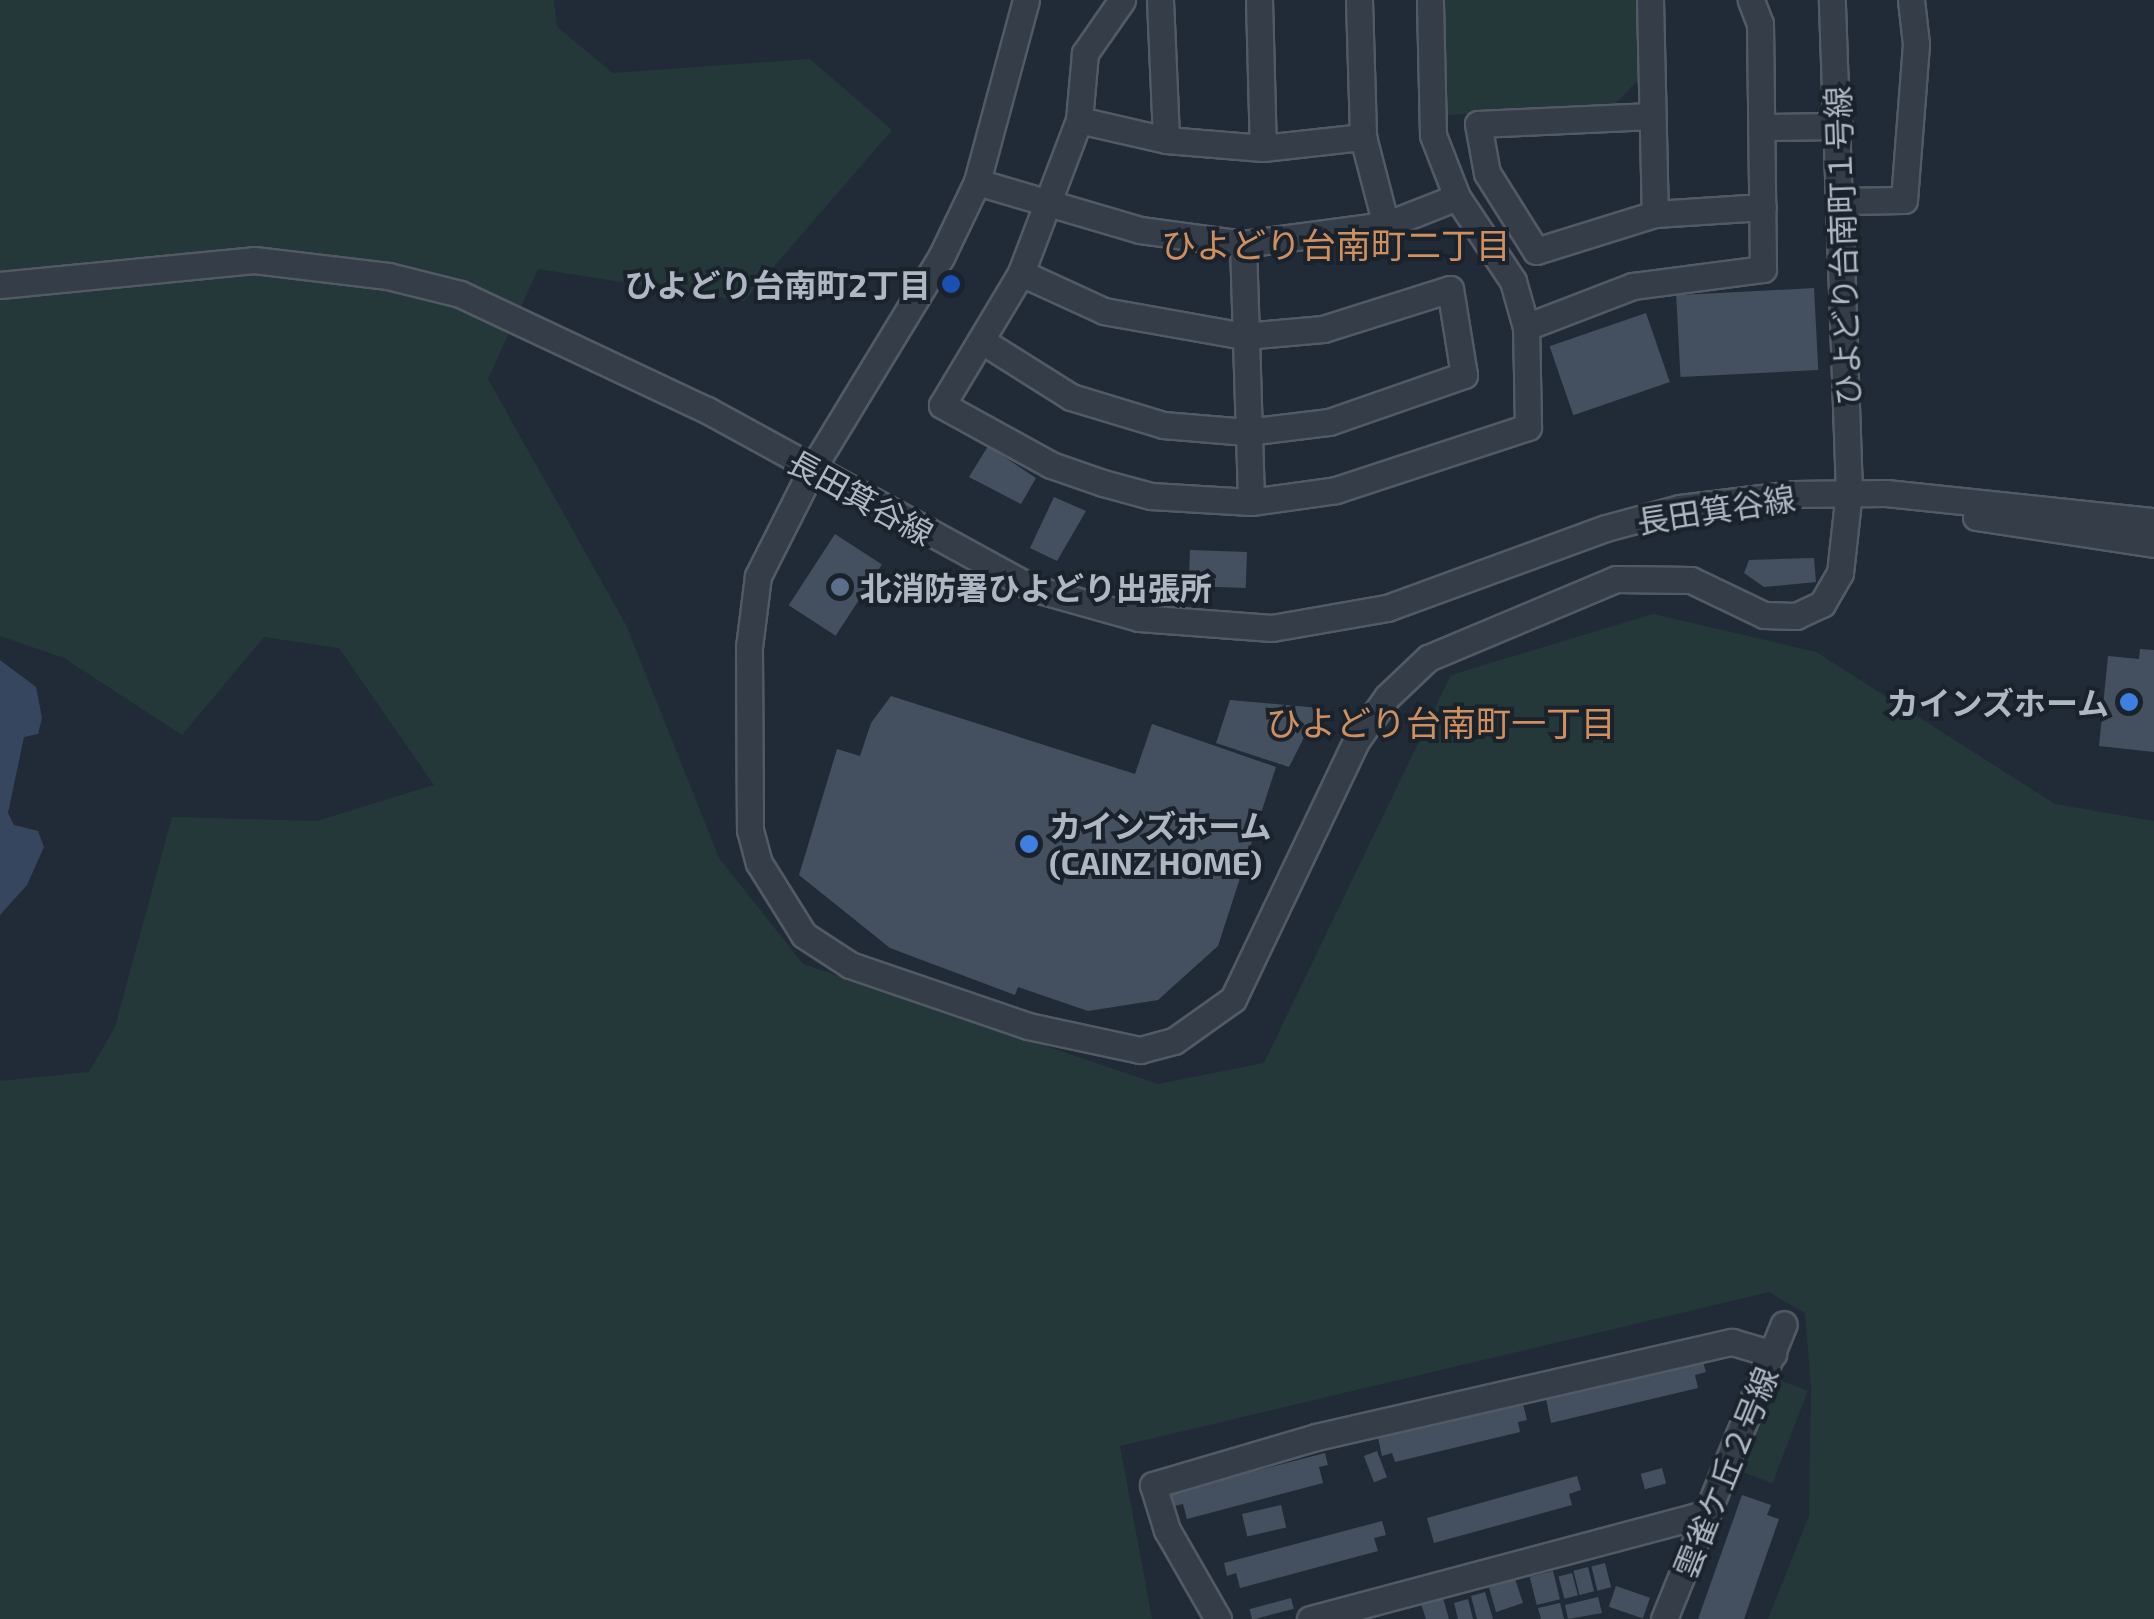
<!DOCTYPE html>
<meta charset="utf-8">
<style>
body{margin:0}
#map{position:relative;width:2154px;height:1619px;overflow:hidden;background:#212b37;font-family:"Exo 2","Noto Sans JP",sans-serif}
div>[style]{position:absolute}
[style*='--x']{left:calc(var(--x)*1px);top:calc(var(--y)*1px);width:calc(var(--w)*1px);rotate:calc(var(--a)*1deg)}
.green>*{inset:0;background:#243839;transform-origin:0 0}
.water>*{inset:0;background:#35465e}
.building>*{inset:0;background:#44505f;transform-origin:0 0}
.roads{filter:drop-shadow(2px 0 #525a65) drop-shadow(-2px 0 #525a65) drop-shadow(0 2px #525a65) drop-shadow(0 -2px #525a65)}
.minor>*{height:25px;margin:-12.5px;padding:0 12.5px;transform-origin:12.5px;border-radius:12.5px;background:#353d48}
.dots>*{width:28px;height:28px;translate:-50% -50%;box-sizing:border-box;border:5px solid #1a222c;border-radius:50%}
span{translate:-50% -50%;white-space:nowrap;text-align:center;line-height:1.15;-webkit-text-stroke:8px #1a222c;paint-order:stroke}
.street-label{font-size:32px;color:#afb7c4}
.poi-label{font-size:32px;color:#afb7c4;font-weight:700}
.right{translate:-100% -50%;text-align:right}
.left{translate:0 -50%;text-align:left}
.neighbourhood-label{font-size:35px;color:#cf8f5f}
</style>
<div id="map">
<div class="green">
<i style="clip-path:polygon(0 0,554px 0,557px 27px,613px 73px,810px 59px,892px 130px,744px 301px,538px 269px,488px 379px,626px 625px,719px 858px,803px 964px,1158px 1084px,1264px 1063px,1451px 675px,1653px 614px,1816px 652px,2055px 804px,2154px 821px,2154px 1619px,1768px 1619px,1809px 1516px,1811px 1387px,1805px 1313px,1769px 1292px,1120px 1446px,1152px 1619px,0 1619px,0 1081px,89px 1072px,115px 1027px,172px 817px,317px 821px,434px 785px,339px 648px,264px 637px,182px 735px,64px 658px,0 636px)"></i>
<i style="clip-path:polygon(1439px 0,1638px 0,1641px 77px,1610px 109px,1442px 115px)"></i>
<i style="left:1777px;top:1379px;width:33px;height:99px;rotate:21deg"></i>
</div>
<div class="water">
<i style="clip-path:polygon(0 660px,36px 687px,42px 718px,38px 734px,24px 737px,8px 813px,14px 825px,38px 831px,44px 847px,27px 885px,0 915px)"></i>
</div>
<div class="building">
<i style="left:1814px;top:288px;width:82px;height:138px;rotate:87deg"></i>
<i style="left:1646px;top:313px;width:73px;height:102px;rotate:71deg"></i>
<i style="clip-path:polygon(988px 446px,1036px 478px,1021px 504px,969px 477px)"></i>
<i style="clip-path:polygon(1054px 497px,1086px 511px,1057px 561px,1030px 548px)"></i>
<i style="left:835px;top:534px;width:56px;height:85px;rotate:33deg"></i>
<i style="left:1190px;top:550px;width:57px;height:36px;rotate:2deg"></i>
<i style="clip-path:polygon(1814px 558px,1816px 582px,1764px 587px,1744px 573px,1749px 560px)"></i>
<i style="clip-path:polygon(2140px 649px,2154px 650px,2154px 752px,2099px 746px,2108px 656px,2139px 659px)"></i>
<i style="clip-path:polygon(891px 696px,1135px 774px,1152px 724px,1276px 767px,1218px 946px,1158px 1000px,1088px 1011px,1018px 987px,1015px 995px,890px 948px,799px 875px,837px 749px,860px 756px,871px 723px)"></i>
<i style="clip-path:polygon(1230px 700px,1319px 708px,1289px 767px,1216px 743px)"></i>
<i style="clip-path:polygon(1703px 1362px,1706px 1372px,1695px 1375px,1698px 1388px,1551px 1423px,1546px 1399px)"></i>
<i style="clip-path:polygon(1523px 1404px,1527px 1420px,1518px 1422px,1520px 1432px,1395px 1462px,1392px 1453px,1382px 1456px,1378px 1438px)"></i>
<i style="left:1377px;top:1451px;width:28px;height:14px;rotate:69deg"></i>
<i style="clip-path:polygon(1325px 1453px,1328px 1465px,1319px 1467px,1323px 1483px,1187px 1519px,1183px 1504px,1174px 1506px,1171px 1493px)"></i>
<i style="left:1662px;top:1468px;width:16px;height:22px;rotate:75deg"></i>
<i style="clip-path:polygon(1577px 1476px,1581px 1490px,1569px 1494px,1572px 1505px,1434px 1543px,1427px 1518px)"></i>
<i style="clip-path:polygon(1742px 1495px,1771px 1505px,1767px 1515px,1779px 1519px,1744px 1619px,1698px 1619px)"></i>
<i style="left:1281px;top:1505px;width:23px;height:40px;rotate:77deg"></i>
<i style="clip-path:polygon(1382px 1521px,1386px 1535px,1374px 1538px,1378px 1551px,1240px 1588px,1236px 1573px,1227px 1576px,1224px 1563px)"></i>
<i style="left:1605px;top:1563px;width:25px;height:14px;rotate:76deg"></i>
<i style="left:1588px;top:1567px;width:25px;height:15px;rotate:76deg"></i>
<i style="left:1553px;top:1571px;width:29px;height:24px;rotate:76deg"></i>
<i style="left:1572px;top:1573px;width:23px;height:14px;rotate:75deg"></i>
<i style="clip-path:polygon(1515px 1579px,1523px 1603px,1496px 1612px,1488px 1584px)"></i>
<i style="left:1616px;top:1586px;width:36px;height:22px;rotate:19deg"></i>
<i style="clip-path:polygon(1485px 1592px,1493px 1619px,1477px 1619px,1471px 1596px)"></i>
<i style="clip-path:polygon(1598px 1597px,1602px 1613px,1568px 1619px,1565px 1605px)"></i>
<i style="left:1291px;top:1598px;width:11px;height:43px;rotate:75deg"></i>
<i style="clip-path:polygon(1443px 1598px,1449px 1619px,1426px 1619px,1421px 1604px)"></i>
<i style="clip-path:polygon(1468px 1599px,1473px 1619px,1458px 1619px,1454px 1603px)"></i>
<i style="clip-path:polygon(1560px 1603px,1564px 1619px,1541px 1619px,1538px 1608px)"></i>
</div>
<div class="roads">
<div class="minor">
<i style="--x:1026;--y:0;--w:188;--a:105.1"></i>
<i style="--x:977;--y:182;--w:83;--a:115.6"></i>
<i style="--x:941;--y:257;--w:250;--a:121.3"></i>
<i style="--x:811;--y:471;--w:118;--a:116.8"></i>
<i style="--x:758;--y:576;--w:72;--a:97.2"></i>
<i style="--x:749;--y:647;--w:183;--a:89.7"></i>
<i style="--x:750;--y:830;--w:34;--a:75"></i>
<i style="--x:759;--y:863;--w:85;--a:58"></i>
<i style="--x:804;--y:935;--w:55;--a:33.1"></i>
<i style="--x:850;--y:965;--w:188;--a:18.9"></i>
<i style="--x:1028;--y:1026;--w:115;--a:12.1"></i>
<i style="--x:1140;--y:1050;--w:35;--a:-15"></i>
<i style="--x:1174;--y:1041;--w:72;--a:-35.4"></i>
<i style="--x:1233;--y:999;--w:286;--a:-64.5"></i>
<i style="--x:1356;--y:741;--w:54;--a:-54.8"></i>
<i style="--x:1387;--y:697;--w:57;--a:-43.6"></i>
<i style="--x:1428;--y:658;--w:204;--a:-22.8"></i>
<i style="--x:1616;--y:579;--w:75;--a:0.8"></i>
<i style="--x:1691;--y:580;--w:81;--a:25.6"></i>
<i style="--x:1764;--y:615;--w:32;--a:2"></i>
<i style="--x:1796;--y:616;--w:29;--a:-25"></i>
<i style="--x:1822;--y:604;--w:36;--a:-60"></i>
<i style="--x:1840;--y:573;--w:81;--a:-83.7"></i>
<i style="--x:1849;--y:492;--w:492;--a:-92"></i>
<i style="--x:1122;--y:0;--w:65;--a:124.9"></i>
<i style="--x:1085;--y:53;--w:67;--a:95.1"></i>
<i style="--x:1079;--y:120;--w:164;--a:110.8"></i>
<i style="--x:1021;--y:273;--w:154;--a:120.9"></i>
<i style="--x:942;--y:405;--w:124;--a:28.8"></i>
<i style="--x:1051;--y:465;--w:55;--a:19.1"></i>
<i style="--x:1103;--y:483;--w:50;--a:15.2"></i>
<i style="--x:1151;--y:496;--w:100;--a:3.4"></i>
<i style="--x:1251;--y:502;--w:86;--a:-8"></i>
<i style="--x:1336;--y:490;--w:202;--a:-18.2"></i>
<i style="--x:1528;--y:427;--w:100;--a:-91.1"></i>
<i style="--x:1526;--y:327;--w:48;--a:-105.8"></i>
<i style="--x:1513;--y:281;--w:101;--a:-123.7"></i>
<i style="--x:1457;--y:197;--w:66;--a:-111.2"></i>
<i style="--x:1433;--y:135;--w:135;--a:-91.3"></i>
<i style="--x:1160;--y:0;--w:140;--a:87.5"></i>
<i style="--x:1259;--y:0;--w:148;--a:88.5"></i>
<i style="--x:1359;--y:0;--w:137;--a:88.3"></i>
<i style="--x:1363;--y:137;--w:91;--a:75.4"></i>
<i style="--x:1650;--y:0;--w:214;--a:88.7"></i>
<i style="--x:1652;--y:116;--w:174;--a:177.4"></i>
<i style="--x:1478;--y:124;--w:50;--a:79.6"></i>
<i style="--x:1487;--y:173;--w:92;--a:57.9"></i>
<i style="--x:1536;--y:251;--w:125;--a:-17.3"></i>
<i style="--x:1655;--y:214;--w:108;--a:-3.7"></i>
<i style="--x:1079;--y:120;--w:89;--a:12.9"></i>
<i style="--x:1166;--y:140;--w:97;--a:4.7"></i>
<i style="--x:1263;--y:148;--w:101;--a:-6.3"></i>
<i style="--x:1764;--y:127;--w:75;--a:-0.8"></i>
<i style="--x:977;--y:182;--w:170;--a:16.4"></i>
<i style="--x:1140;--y:230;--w:104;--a:7.7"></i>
<i style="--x:1243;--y:244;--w:144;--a:-7.6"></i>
<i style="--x:1386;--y:225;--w:76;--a:-21.5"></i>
<i style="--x:1841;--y:201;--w:63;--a:-0.9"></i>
<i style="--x:1904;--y:200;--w:156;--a:-85.6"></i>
<i style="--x:1916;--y:44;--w:44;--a:-96.5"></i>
<i style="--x:1243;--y:244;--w:258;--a:88.2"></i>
<i style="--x:0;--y:285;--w:255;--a:-5.6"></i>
<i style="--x:254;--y:260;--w:135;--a:6.8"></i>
<i style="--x:388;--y:276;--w:74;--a:14"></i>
<i style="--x:460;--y:294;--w:273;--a:25.2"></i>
<i style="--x:707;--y:410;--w:371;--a:28.7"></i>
<i style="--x:1032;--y:588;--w:111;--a:15.7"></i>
<i style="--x:1139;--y:618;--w:133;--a:4.3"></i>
<i style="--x:1272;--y:628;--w:117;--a:-9.9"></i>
<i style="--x:1387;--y:608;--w:233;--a:-20.1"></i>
<i style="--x:1606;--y:528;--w:77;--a:-15.1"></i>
<i style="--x:1680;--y:508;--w:113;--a:-7.1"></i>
<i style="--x:1792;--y:494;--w:94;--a:-0.6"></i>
<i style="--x:1886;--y:493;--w:269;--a:6"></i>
<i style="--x:1526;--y:327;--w:115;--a:-21"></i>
<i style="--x:1633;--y:286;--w:131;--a:-7.5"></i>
<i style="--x:1763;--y:269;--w:245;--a:-90.7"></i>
<i style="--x:1760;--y:24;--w:26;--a:-111"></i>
<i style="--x:982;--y:341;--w:105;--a:32.2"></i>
<i style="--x:1071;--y:397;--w:96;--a:16.9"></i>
<i style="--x:1163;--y:425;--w:84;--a:4.8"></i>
<i style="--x:1247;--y:432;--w:83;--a:-7"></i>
<i style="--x:1329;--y:422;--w:143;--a:-19.2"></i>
<i style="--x:1464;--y:375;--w:87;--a:-99.2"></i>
<i style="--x:1450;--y:289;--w:133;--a:162.5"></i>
<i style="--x:1323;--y:329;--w:79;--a:174.9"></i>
<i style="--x:1244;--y:336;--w:142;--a:-169.9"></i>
<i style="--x:1104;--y:311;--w:91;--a:-155.4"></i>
<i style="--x:1976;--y:517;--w:180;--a:8.6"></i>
<i style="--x:1218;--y:1619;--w:103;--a:-119.8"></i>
<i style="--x:1167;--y:1530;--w:47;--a:-107.3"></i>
<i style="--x:1153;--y:1485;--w:170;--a:-16.4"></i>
<i style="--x:1316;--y:1437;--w:427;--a:-12.9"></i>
<i style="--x:1732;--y:1342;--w:43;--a:16.3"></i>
<i style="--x:1310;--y:1619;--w:411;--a:-14.9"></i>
<i style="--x:1664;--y:1619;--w:318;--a:-67.9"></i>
</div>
</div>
<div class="dots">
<i style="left:951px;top:284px;background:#1a4fb4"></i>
<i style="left:840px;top:587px;background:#5c6f8a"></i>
<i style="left:2129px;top:702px;background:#3f7fe0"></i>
<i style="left:1029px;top:844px;background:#3f7fe0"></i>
</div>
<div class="street-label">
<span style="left:1842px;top:246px;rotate:-92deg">ひよどり台南町１号線</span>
<span style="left:861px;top:497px;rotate:29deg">長田箕谷線</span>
<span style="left:1716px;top:509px;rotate:-9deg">長田箕谷線</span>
<span style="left:1725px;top:1472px;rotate:-68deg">雲雀ケ丘２号線</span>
</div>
<div class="poi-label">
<span class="right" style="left:931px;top:284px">ひよどり台南町2丁目</span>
<span class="left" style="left:860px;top:587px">北消防署ひよどり出張所</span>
<span class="right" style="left:2109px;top:702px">カインズホーム</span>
<span class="left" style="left:1049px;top:844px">カインズホーム<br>(CAINZ HOME)</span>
</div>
<div class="neighbourhood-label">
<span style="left:1336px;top:244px">ひよどり台南町二丁目</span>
<span style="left:1441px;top:722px">ひよどり台南町一丁目</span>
</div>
</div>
